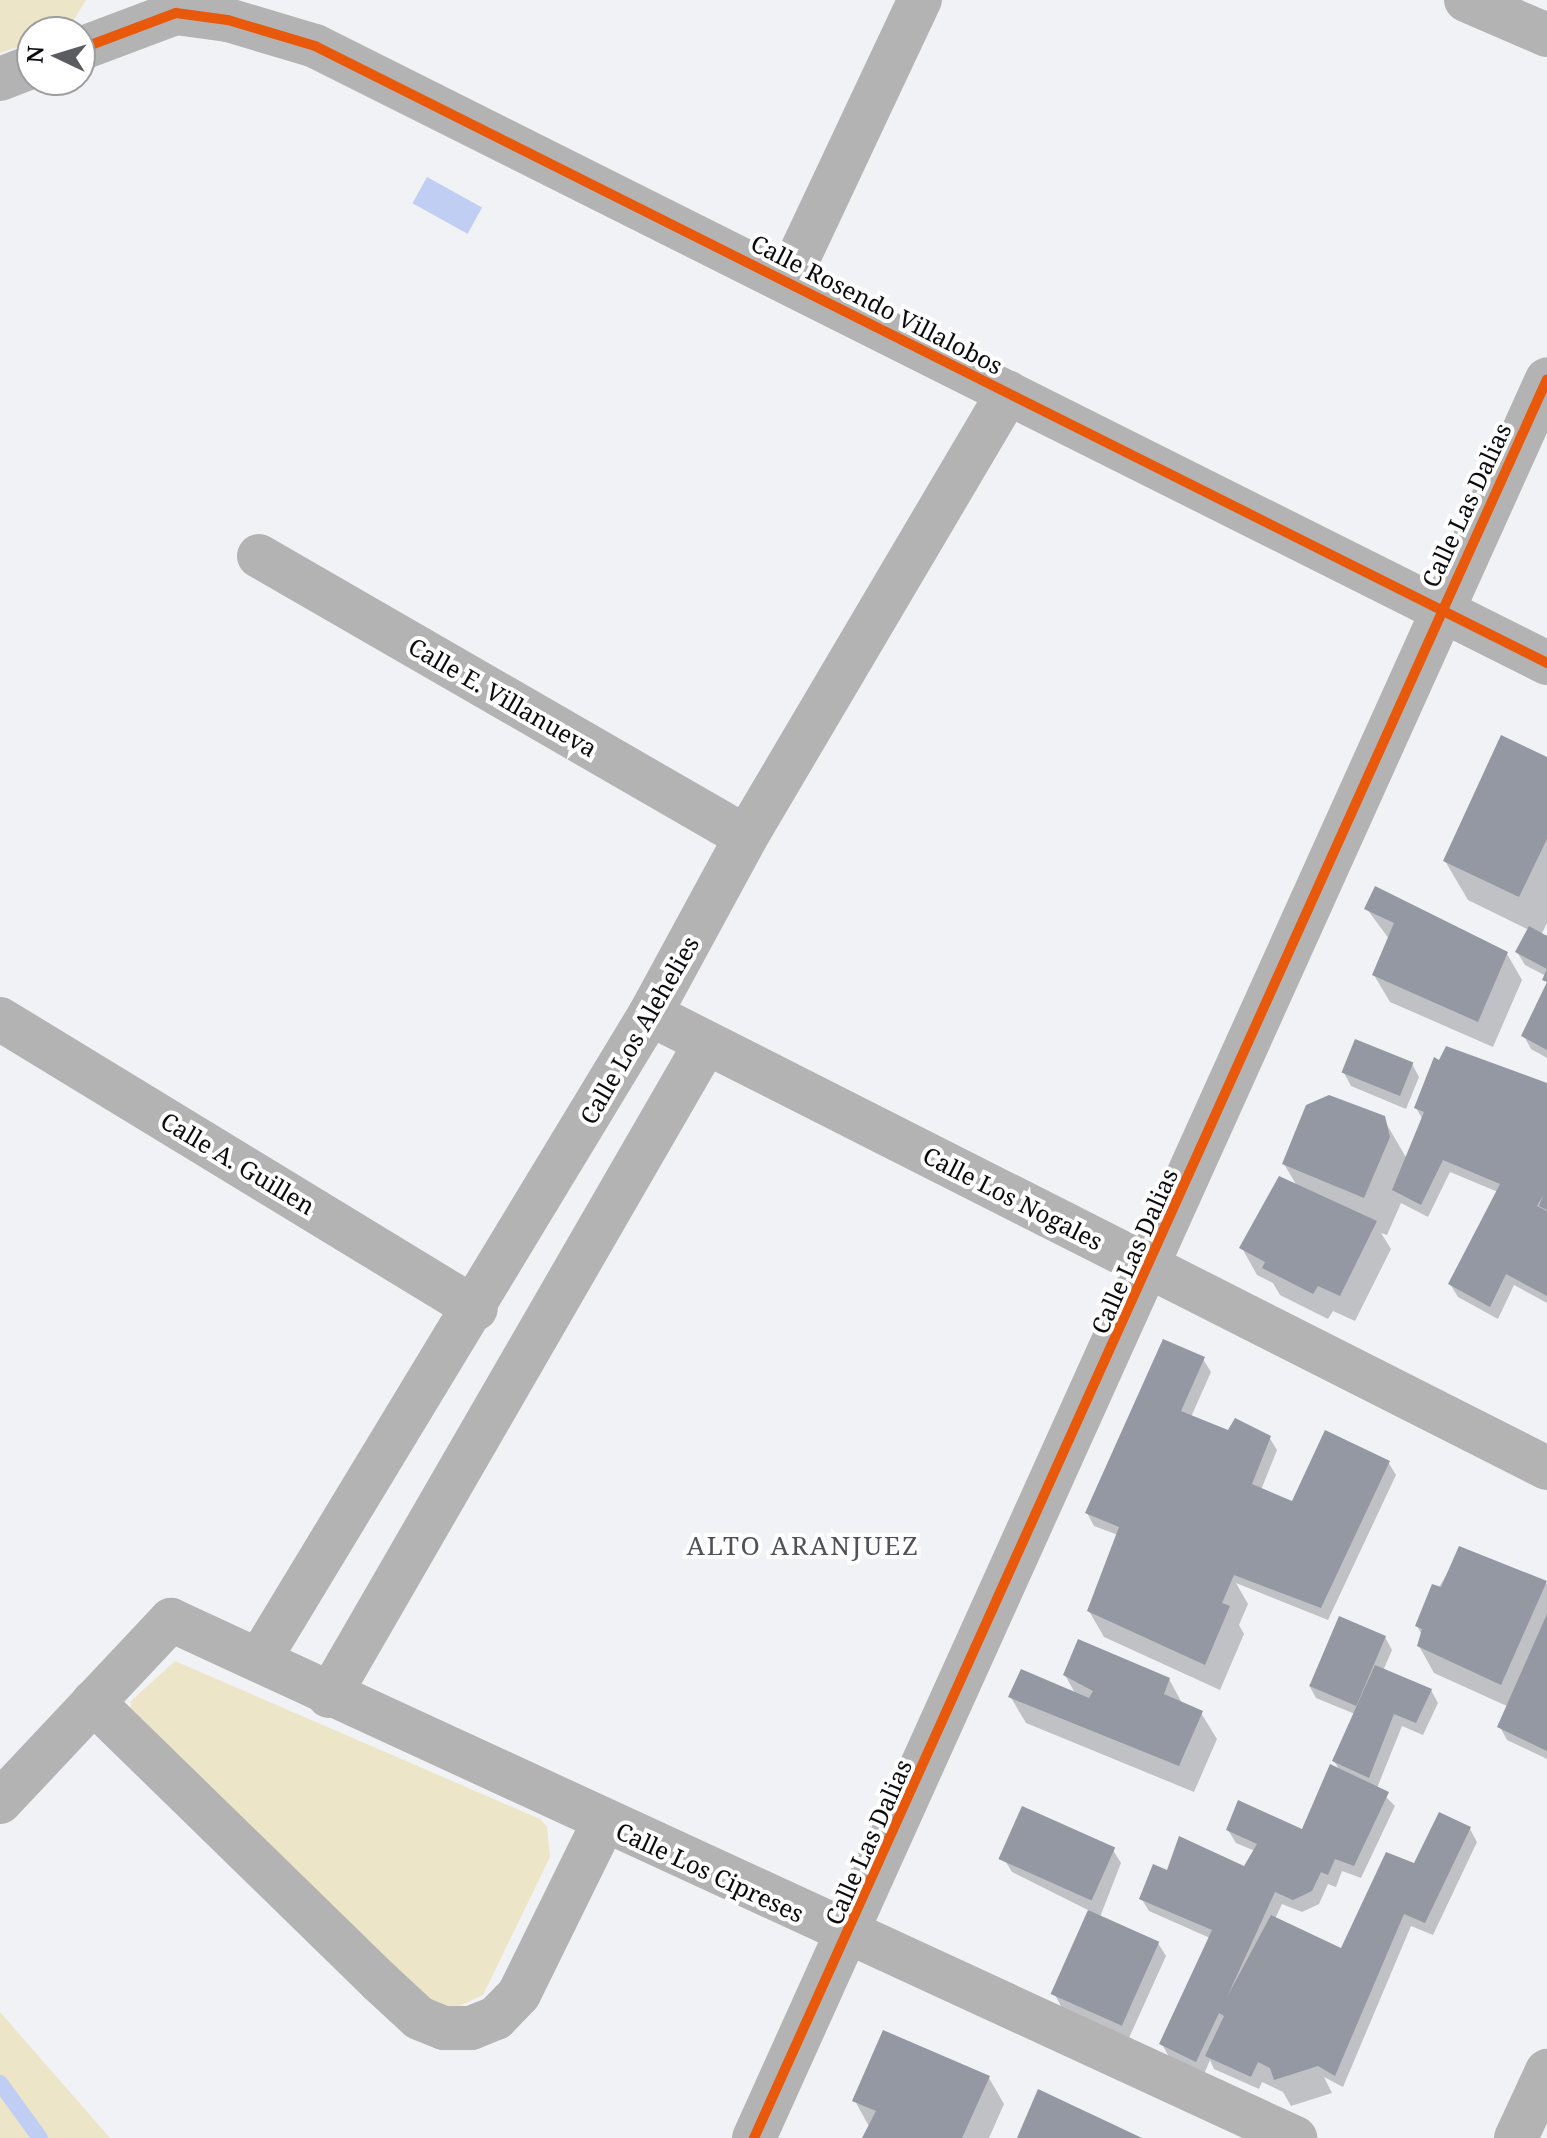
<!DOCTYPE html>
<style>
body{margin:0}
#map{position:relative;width:1547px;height:2138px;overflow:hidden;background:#f0f2f6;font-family:"Noto Serif",serif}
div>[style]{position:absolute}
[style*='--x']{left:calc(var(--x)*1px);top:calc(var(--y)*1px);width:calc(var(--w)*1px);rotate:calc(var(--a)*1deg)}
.green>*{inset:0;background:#ede5c8}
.water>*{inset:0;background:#c1cef3;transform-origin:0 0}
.shadow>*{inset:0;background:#0003}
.stream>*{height:16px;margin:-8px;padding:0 8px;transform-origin:8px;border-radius:8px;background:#c1cef3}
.building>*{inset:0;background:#9498a2;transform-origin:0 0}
.minor>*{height:44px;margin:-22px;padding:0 22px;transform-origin:22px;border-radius:22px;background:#b4b3b3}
.cycleway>*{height:10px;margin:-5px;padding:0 5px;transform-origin:5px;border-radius:5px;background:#e8590c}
span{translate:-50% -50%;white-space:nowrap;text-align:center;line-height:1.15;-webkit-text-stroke:8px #fff;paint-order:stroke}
.street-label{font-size:24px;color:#0b0b0e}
.neighbourhood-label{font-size:26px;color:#505258;letter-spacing:2px}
.north{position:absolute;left:16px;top:16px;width:80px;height:80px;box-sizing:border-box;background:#fff;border:2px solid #9d9d9f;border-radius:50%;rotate:274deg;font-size:22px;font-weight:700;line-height:32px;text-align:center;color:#0b0b0e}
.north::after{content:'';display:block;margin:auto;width:28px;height:36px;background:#5b5c5f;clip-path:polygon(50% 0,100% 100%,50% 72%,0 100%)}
</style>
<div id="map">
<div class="green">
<i style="clip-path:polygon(0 0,86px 0,70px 26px,32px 32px,32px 42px,0 53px)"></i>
<i style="clip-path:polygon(175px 1661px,540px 1819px,547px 1827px,550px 1857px,483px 1995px,459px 2006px,431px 2005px,130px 1711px,131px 1701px)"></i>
<i style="clip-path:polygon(0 2012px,110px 2138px,0 2138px)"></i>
</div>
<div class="water">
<i style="left:427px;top:177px;width:63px;height:30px;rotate:29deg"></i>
</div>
<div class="shadow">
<i style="clip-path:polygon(1547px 759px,1547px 923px,1541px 935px,1547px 935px,1547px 985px,1546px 976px,1525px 965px,1517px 952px,1529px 930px,1468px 900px,1445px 861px)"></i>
<i style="clip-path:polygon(1367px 909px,1507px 954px,1522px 980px,1493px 1047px,1390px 1002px,1374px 975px,1389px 939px)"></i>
<i style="clip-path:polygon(1547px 987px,1547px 1058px,1531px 1049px,1524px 1036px)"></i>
<i style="clip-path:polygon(1412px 1064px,1419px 1077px,1406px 1109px,1351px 1086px,1344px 1073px)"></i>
<i style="clip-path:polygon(1547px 1085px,1547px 1303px,1514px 1285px,1498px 1319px,1458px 1297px,1450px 1284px,1498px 1192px,1450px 1172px,1428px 1217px,1401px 1203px,1387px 1235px,1381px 1233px,1391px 1249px,1355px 1321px,1333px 1311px,1328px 1319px,1280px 1295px,1273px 1283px,1257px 1275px,1242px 1248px,1297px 1186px,1284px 1164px,1383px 1118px,1407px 1159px,1423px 1120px,1416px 1108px)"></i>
<i style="clip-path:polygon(1203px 1359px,1211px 1372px,1191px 1417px,1229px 1432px,1269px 1437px,1277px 1450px,1261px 1490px,1293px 1504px,1388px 1462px,1396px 1475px,1328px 1620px,1236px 1583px,1248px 1604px,1239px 1625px,1244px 1634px,1220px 1690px,1104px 1637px,1089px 1611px,1118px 1535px,1094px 1526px,1087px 1513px)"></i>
<i style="clip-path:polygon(1461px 1549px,1547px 1584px,1547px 1759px,1507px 1740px,1500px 1727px,1509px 1707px,1434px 1673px,1419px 1646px,1422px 1635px,1417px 1626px)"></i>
<i style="clip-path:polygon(1385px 1637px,1392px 1650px,1383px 1671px,1431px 1690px,1438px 1703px,1423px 1735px,1402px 1726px,1377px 1788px,1395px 1806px,1361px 1878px,1342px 1871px,1336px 1887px,1328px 1884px,1319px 1904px,1302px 1912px,1282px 1904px,1275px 1919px,1342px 1951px,1415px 1866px,1470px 1829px,1477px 1842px,1433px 1935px,1411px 1926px,1343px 2087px,1324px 2077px,1332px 2093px,1291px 2106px,1283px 2092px,1262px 2082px,1259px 2089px,1214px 2069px,1210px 2060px,1204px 2074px,1169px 2057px,1162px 2044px,1210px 1938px,1149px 1911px,1141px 1898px,1168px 1873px,1245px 1868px,1255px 1851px,1236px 1843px,1228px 1830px,1303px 1832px,1340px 1771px,1334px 1761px,1355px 1714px,1316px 1698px,1309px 1685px)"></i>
<i style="clip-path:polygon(1065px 1675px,1169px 1679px,1183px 1705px,1201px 1713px,1217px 1739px,1194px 1792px,1026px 1723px,1010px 1696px,1076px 1695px)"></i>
<i style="clip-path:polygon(1113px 1850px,1121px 1863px,1100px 1917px,1158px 1943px,1166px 1956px,1129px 2038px,1062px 2008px,1055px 1995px,1090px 1911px,1012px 1872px,1004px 1859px)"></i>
<i style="clip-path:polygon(989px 2078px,1004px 2104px,989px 2138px,865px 2138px,870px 2128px,855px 2101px)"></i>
</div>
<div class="stream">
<i style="--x:0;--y:2083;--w:68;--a:54"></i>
</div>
<div class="building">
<i style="clip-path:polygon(1501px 735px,1547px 757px,1547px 839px,1519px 897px,1443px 861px)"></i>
<i style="clip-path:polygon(1375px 886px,1508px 952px,1478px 1022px,1372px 975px,1394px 923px,1364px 909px)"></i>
<i style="clip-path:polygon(1529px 926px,1547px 936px,1547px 969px,1515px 952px)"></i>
<i style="clip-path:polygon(1547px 969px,1547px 1050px,1521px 1036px,1547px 982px,1542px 980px)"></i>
<i style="left:1355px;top:1039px;width:63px;height:36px;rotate:22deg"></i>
<i style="clip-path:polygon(1446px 1046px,1547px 1083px,1547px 1210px,1539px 1206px,1543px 1195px,1537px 1206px,1547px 1211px,1547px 1296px,1506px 1274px,1490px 1307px,1448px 1284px,1500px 1184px,1443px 1160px,1421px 1205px,1392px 1190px,1424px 1112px,1414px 1108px,1434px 1057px,1439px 1060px)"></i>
<i style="clip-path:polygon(1329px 1095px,1385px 1116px,1390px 1137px,1364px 1198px,1282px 1164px,1306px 1105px)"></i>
<i style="clip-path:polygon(1279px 1176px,1377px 1221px,1340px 1296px,1318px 1286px,1313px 1294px,1262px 1268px,1265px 1262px,1239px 1248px)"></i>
<i style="clip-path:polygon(1163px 1339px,1205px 1357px,1181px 1411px,1228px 1430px,1235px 1418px,1271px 1436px,1252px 1484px,1292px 1501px,1325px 1430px,1390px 1461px,1321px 1608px,1234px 1575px,1222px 1603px,1230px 1606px,1205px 1665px,1087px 1611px,1119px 1527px,1085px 1513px)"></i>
<i style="clip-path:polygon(1459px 1546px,1547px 1581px,1501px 1685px,1417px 1646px,1422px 1629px,1415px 1626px,1432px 1584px,1441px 1587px)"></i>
<i style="clip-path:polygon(1547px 1614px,1547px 1751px,1497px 1727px)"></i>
<i style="left:1339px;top:1616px;width:51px;height:76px;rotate:23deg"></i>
<i style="clip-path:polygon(1078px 1639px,1170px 1678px,1164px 1694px,1203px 1711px,1179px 1766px,1008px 1697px,1021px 1669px,1089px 1698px,1093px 1691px,1063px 1675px)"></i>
<i style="clip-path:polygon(1375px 1665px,1432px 1689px,1416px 1723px,1394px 1714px,1369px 1778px,1332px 1761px)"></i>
<i style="clip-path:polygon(1330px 1764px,1389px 1792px,1354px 1866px,1335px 1859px,1328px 1875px,1321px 1872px,1312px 1891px,1293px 1900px,1275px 1892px,1227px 1997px,1271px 1915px,1341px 1948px,1386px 1852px,1414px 1863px,1439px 1812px,1471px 1827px,1425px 1923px,1404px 1914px,1335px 2076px,1318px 2066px,1274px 2080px,1270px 2068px,1258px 2062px,1251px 2077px,1205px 2056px,1224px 2016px,1219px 2013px,1196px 2062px,1159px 2044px,1212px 1930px,1139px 1899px,1153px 1864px,1167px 1870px,1179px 1836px,1244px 1866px,1257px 1844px,1226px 1830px,1238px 1800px,1302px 1829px)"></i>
<i style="left:1022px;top:1806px;width:102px;height:58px;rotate:24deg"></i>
<i style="left:1088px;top:1910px;width:78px;height:92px;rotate:24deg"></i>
<i style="clip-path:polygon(883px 2030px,990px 2076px,962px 2138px,862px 2138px,876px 2111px,852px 2101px)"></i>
<i style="clip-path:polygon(1038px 2089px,1142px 2138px,1017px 2138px)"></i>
</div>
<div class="minor">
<i style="--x:1466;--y:0;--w:88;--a:23.4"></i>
<i style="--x:80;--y:49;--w:103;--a:-20.6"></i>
<i style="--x:176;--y:13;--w:52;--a:7.7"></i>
<i style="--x:228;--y:20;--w:91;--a:16.6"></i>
<i style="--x:315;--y:46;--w:1378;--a:26.6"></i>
<i style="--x:0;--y:79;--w:34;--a:-21"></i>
<i style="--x:788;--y:280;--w:310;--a:-64.8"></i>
<i style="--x:259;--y:556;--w:562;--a:29.99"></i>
<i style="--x:650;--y:1014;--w:1005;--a:26.85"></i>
<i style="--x:0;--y:1019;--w:557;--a:31.35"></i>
<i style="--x:259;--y:1660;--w:755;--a:-58.82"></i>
<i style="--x:650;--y:1014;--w:201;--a:-61.5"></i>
<i style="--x:746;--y:837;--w:516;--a:-59.46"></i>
<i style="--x:329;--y:1696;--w:754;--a:-60"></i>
<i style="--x:93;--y:1702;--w:400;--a:44.3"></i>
<i style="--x:379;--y:1981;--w:54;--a:42.8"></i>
<i style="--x:419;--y:2018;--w:27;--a:22"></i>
<i style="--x:444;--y:2028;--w:27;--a:0"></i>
<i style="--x:471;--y:2028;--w:27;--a:-22"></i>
<i style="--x:496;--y:2018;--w:33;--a:-46"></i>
<i style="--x:519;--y:1994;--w:191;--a:-63.8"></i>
<i style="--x:0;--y:1802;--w:250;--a:-46.8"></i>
<i style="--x:171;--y:1620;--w:1238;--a:24.74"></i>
<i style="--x:754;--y:2138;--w:1929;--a:-65.73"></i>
<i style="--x:1516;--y:2138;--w:74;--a:-65.2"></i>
</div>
<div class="cycleway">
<i style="--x:80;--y:49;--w:103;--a:-20.6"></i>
<i style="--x:176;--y:13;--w:52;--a:7.7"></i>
<i style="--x:228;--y:20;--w:91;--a:16.6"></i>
<i style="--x:315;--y:46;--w:1378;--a:26.6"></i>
<i style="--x:754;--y:2138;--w:1929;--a:-65.73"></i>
</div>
<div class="street-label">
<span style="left:877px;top:304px;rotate:27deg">Calle Rosendo Villalobos</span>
<span style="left:1466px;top:505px;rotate:-65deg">Calle Las Dalias</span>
<span style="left:503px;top:697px;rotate:30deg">Calle E. Villanueva</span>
<span style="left:639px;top:1030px;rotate:-60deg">Calle Los Alehelies</span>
<span style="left:238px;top:1163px;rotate:31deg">Calle A. Guillen</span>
<span style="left:1013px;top:1198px;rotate:27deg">Calle Los Nogales</span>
<span style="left:1134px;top:1251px;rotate:-66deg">Calle Las Dalias</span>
<span style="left:868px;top:1842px;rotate:-66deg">Calle Las Dalias</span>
<span style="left:710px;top:1872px;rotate:25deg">Calle Los Cipreses</span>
</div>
<div class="neighbourhood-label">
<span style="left:803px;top:1546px">ALTO ARANJUEZ</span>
</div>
<div class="north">N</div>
</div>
